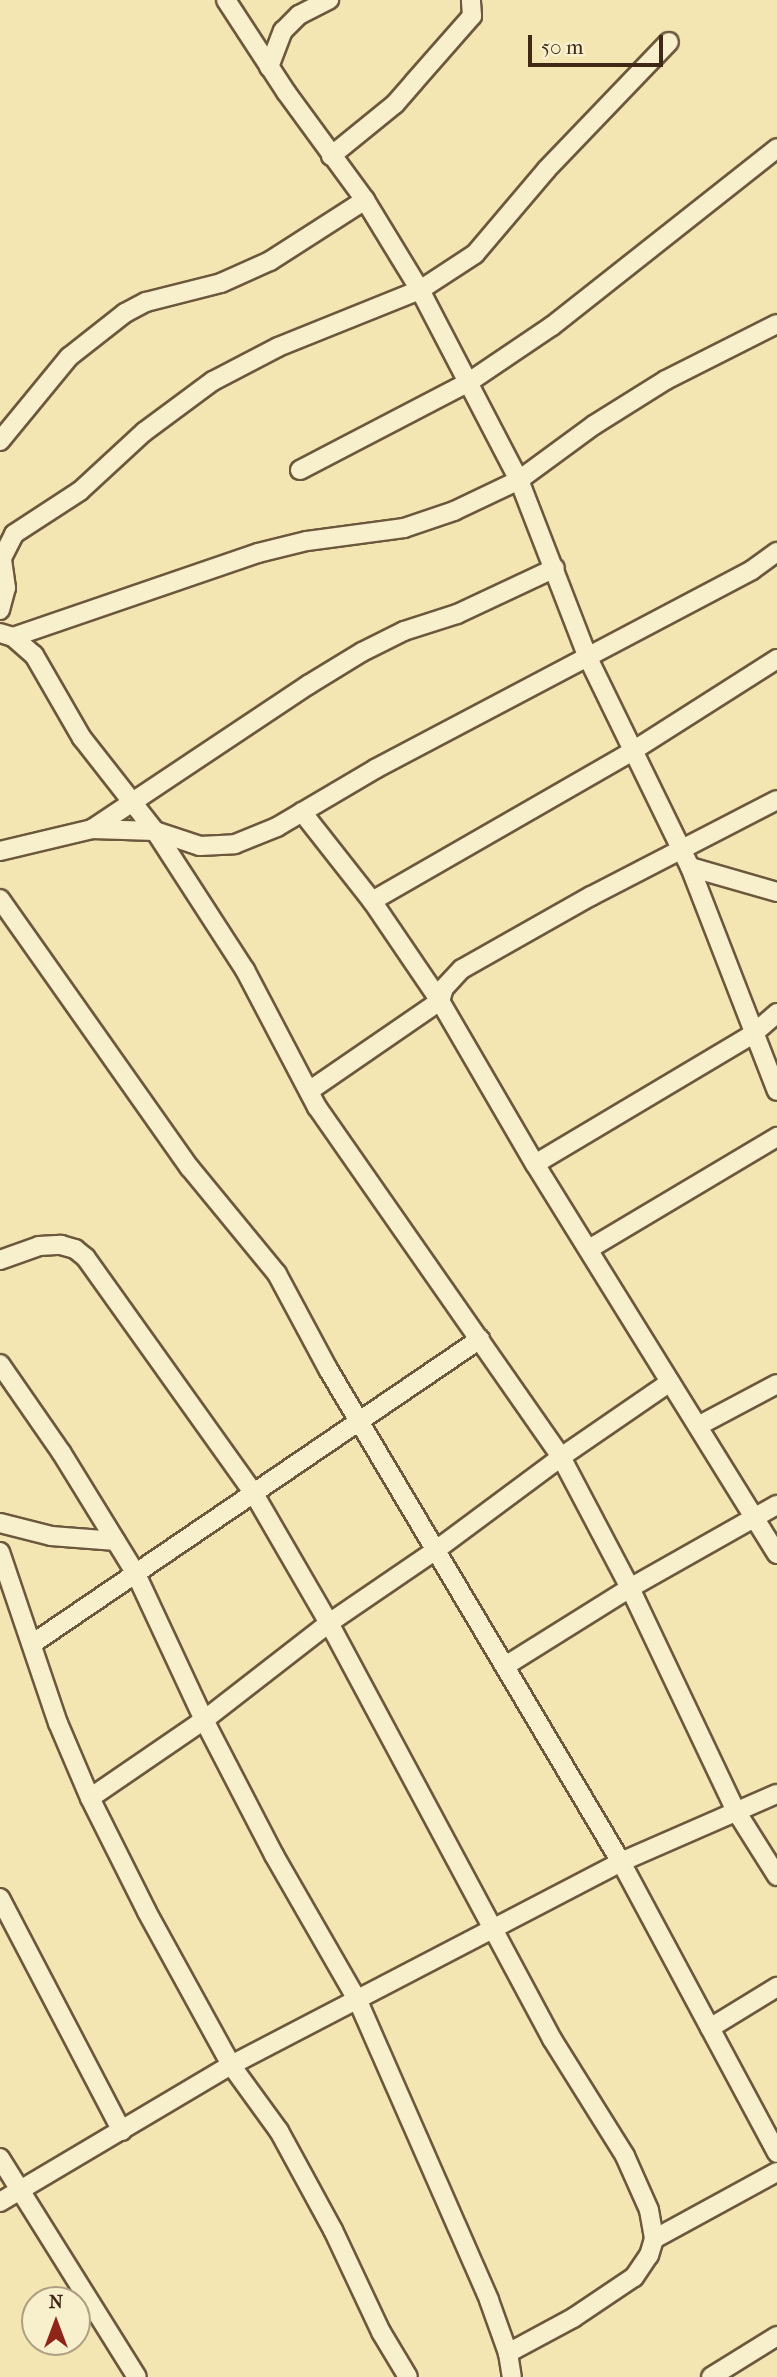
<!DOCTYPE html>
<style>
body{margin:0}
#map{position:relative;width:777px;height:2377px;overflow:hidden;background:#f4e6b2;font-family:"IM FELL French Canon",serif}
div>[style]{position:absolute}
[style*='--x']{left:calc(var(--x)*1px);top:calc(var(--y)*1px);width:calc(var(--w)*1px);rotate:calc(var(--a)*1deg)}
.roads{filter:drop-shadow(2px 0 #6c583d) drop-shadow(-2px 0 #6c583d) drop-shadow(0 2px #6c583d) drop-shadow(0 -2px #6c583d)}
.minor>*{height:18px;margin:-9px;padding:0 9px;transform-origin:9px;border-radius:9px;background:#f8efcd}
span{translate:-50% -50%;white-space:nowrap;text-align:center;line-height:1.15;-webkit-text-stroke:5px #f8efcd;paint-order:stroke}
.north{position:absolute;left:21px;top:2286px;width:70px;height:70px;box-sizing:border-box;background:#f8efcd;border:2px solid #ae9f84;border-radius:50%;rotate:0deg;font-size:19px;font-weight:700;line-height:28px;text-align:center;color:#3f2816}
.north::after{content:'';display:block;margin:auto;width:24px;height:32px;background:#8f2418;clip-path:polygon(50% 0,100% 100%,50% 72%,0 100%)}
.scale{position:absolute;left:528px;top:35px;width:135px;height:32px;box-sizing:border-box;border:4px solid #3f2816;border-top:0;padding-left:9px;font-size:21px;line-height:24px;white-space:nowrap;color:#3f2816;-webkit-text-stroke:5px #f8efcd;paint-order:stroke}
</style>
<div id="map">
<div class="roads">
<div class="minor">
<i style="--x:226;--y:0;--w:110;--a:56.9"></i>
<i style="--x:286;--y:92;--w:134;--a:53.8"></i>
<i style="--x:365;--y:200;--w:105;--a:58.6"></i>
<i style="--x:420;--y:290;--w:214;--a:62.5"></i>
<i style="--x:519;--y:480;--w:191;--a:68.8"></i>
<i style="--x:588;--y:658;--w:233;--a:64"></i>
<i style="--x:690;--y:867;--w:91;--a:16"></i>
<i style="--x:269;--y:67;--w:39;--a:-69"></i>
<i style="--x:283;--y:31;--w:23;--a:-45"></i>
<i style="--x:299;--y:15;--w:34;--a:-27"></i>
<i style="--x:331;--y:156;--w:82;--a:-39.1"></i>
<i style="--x:395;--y:104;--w:29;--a:-49"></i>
<i style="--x:414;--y:82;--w:88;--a:-48.7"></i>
<i style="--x:472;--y:16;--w:16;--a:-94"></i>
<i style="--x:0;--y:441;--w:109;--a:-50.6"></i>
<i style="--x:69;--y:357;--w:71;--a:-38.2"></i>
<i style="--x:125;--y:313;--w:24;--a:-28"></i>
<i style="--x:146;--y:302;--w:77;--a:-14.2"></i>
<i style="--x:221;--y:283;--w:54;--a:-24.2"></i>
<i style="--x:270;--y:261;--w:113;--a:-32.7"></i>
<i style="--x:300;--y:470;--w:191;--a:-27.5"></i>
<i style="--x:469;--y:382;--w:100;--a:-34"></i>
<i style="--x:552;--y:326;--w:287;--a:-38.3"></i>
<i style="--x:0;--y:610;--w:23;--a:-75"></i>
<i style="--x:6;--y:588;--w:30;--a:-98"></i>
<i style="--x:2;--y:558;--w:27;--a:-63"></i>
<i style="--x:14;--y:534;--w:79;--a:-33.1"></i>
<i style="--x:80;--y:491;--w:87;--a:-42.7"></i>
<i style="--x:144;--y:432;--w:86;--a:-36.5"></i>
<i style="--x:213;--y:381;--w:73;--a:-27.6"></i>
<i style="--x:278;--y:347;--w:153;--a:-21.9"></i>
<i style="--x:420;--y:290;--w:66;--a:-33.2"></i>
<i style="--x:475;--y:254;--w:111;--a:-49.7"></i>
<i style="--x:547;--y:169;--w:176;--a:-46.2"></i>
<i style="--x:0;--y:633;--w:14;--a:17"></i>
<i style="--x:13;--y:637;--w:259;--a:-18.9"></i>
<i style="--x:258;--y:553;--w:50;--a:-13.8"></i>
<i style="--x:307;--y:541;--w:98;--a:-7.6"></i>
<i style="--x:404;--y:528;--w:53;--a:-18.8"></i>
<i style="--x:454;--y:511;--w:72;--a:-25.5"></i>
<i style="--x:519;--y:480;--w:93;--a:-36.3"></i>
<i style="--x:594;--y:425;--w:85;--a:-32"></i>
<i style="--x:666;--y:380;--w:124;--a:-26.8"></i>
<i style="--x:13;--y:637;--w:28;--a:41"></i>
<i style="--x:34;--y:655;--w:96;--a:60"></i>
<i style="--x:82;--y:738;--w:118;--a:51.9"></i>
<i style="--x:155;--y:831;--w:166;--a:57.1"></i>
<i style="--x:245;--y:970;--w:155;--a:62.3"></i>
<i style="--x:317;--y:1107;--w:427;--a:55.1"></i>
<i style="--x:561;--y:1457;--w:148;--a:62.2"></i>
<i style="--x:630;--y:1588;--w:247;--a:64.6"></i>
<i style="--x:736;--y:1811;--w:77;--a:57.8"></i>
<i style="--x:302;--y:812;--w:113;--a:51.8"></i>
<i style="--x:372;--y:901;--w:121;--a:55.8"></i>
<i style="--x:440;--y:1001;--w:189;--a:59.8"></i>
<i style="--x:535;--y:1164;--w:459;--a:58.2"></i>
<i style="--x:92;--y:829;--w:260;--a:-33.7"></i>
<i style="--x:308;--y:685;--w:63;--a:-31.4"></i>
<i style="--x:362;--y:652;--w:47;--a:-26.6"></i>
<i style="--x:404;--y:631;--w:56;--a:-17.8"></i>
<i style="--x:457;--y:614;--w:108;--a:-25.1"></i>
<i style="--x:0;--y:851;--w:95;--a:-13.4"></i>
<i style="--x:92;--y:829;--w:63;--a:1.8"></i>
<i style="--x:155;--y:831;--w:47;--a:18.4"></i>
<i style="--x:200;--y:846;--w:35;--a:-3"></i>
<i style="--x:235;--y:844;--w:45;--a:-22"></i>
<i style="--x:277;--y:827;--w:114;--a:-30.6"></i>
<i style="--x:375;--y:769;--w:426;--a:-27.8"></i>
<i style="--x:752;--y:570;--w:31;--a:-36"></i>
<i style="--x:690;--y:867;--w:240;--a:68.8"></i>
<i style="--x:0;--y:899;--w:329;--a:54.8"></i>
<i style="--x:190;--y:1168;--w:137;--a:50.6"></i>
<i style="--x:277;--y:1274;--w:108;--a:61.8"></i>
<i style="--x:328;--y:1369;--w:573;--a:59.28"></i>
<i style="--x:621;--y:1862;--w:330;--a:61.8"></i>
<i style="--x:372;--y:901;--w:299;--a:-29.9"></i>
<i style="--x:631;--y:752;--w:173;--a:-32.5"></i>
<i style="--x:309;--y:1091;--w:159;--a:-34.5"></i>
<i style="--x:440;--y:1001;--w:14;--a:-73"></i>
<i style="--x:444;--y:988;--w:26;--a:-47"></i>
<i style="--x:462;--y:969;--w:148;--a:-29.5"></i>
<i style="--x:591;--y:896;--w:209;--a:-27.3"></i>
<i style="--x:535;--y:1164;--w:254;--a:-30.8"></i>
<i style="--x:753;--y:1034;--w:32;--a:-41"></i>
<i style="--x:589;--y:1249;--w:219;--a:-30.8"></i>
<i style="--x:0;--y:1260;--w:41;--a:-19.7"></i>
<i style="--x:39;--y:1246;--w:22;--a:-3"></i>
<i style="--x:61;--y:1245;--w:15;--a:16"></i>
<i style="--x:75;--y:1249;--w:14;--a:39"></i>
<i style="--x:86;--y:1258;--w:287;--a:54.5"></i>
<i style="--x:253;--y:1492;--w:151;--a:59.9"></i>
<i style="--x:329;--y:1623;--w:472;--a:61.8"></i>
<i style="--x:552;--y:2039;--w:138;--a:58"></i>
<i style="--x:625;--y:2156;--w:59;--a:66"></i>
<i style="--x:649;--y:2210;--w:29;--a:80"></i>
<i style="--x:654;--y:2239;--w:17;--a:107"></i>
<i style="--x:649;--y:2255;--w:27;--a:124"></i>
<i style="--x:634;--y:2277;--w:73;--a:146.1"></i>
<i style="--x:573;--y:2318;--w:74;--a:151.7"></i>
<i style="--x:0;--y:1364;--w:107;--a:55.3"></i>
<i style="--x:61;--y:1452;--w:143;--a:58.4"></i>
<i style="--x:136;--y:1574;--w:161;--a:65"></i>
<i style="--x:204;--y:1720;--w:152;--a:62.6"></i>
<i style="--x:274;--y:1855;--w:168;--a:60.1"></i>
<i style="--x:358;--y:2001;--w:326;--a:66.3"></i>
<i style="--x:489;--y:2300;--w:56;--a:70.3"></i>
<i style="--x:508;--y:2353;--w:24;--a:81"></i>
<i style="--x:698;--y:1426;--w:89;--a:-28"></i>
<i style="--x:0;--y:1523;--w:53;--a:14.3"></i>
<i style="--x:51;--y:1536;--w:65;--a:4.4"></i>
<i style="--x:0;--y:1552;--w:181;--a:71.3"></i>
<i style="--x:58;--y:1723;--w:82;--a:66.9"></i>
<i style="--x:90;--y:1798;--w:127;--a:63.4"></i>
<i style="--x:147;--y:1912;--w:175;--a:61.2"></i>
<i style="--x:231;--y:2065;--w:82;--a:54"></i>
<i style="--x:279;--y:2131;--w:113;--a:61.4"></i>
<i style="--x:333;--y:2230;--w:113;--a:64.8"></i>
<i style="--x:381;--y:2332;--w:52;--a:59"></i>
<i style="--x:32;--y:1644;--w:542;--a:-34.25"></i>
<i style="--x:505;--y:1666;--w:147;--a:-32"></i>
<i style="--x:630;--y:1588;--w:169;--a:-29.5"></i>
<i style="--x:90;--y:1798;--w:138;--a:-34.4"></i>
<i style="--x:204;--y:1720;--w:158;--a:-37.8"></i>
<i style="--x:329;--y:1623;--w:130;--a:-34.3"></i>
<i style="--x:436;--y:1550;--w:156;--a:-36.6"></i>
<i style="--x:561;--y:1457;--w:132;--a:-34.5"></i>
<i style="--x:0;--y:1898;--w:263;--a:62.4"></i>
<i style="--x:710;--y:2028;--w:79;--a:-31.5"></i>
<i style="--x:0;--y:2158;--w:258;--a:58"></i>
<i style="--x:0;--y:2202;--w:269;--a:-30.7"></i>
<i style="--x:231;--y:2065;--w:440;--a:-27.5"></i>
<i style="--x:621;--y:1862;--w:170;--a:-23.6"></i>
<i style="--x:654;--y:2239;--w:140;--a:-28.6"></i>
<i style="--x:711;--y:2377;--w:78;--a:-31.8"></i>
</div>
</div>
<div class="north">N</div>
<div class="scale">50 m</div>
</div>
